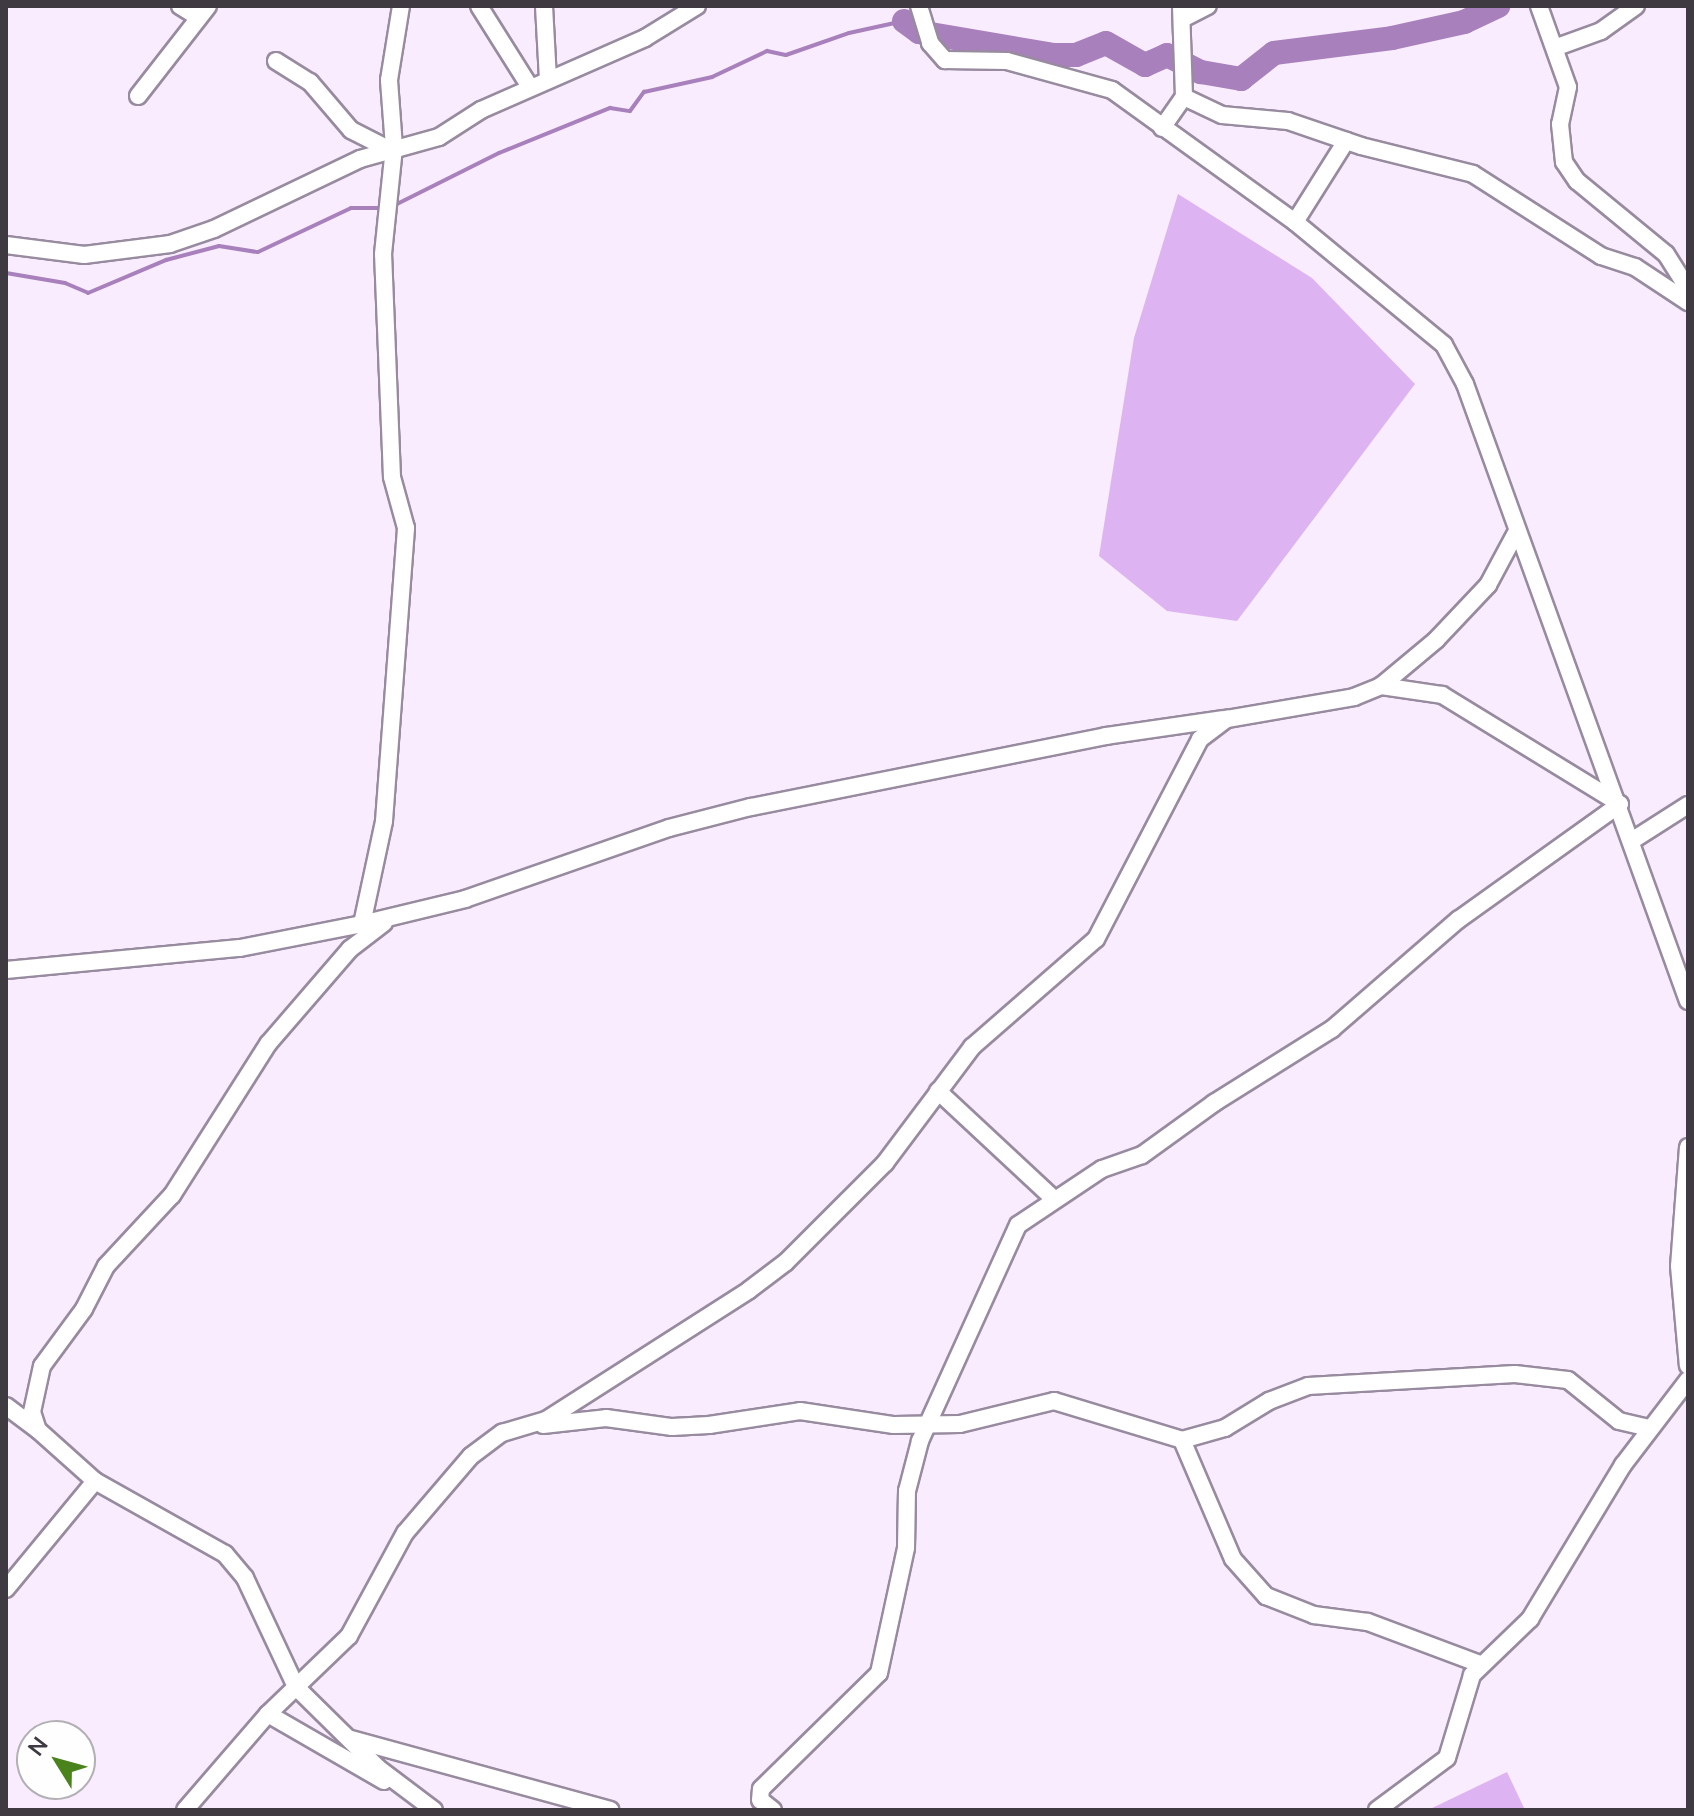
<!DOCTYPE html>
<style>
body{margin:0}
#map{position:relative;width:1694px;height:1816px;overflow:hidden;background:#f8ecfe;font-family:"Nunito Sans",sans-serif}
div>[style]{position:absolute}
[style*='--x']{left:calc(var(--x)*1px);top:calc(var(--y)*1px);width:calc(var(--w)*1px);rotate:calc(var(--a)*1deg)}
.green>*{inset:0;background:#ddb4f1}
.stream>*{height:4px;margin:-2px;padding:0 2px;transform-origin:2px;border-radius:2px;background:#a880bc}
.river>*{height:24px;margin:-12px;padding:0 12px;transform-origin:12px;border-radius:12px;background:#a880bc}
.roads{filter:drop-shadow(2px 0 #988b9f) drop-shadow(-2px 0 #988b9f) drop-shadow(0 2px #988b9f) drop-shadow(0 -2px #988b9f)}
.minor>*{height:16px;margin:-8px;padding:0 8px;transform-origin:8px;border-radius:8px;background:#fff}
span{translate:-50% -50%;white-space:nowrap;text-align:center;line-height:1.15;-webkit-text-stroke:8px #fefefe;paint-order:stroke}
.frame{position:absolute;inset:0;border:8px solid #3f3a42;pointer-events:none}
.north{position:absolute;left:16px;top:1720px;width:80px;height:80px;box-sizing:border-box;background:#fefefe;border:2px solid #b2b0b3;border-radius:50%;rotate:307deg;font-size:22px;font-weight:700;line-height:32px;text-align:center;color:#3f3a42}
.north::after{content:'';display:block;margin:auto;width:28px;height:36px;background:#4a821c;clip-path:polygon(50% 0,100% 100%,50% 72%,0 100%)}
</style>
<div id="map">
<div class="green">
<i style="clip-path:polygon(1178px 194px,1312px 278px,1415px 384px,1237px 621px,1167px 611px,1099px 556px,1134px 338px)"></i>
<i style="clip-path:polygon(1507px 1772px,1525px 1810px,1428px 1810px)"></i>
</div>
<div class="stream">
<i style="--x:393;--y:206;--w:119;--a:-26.6"></i>
<i style="--x:499;--y:153;--w:120;--a:-22.1"></i>
<i style="--x:610;--y:108;--w:20;--a:9"></i>
<i style="--x:630;--y:111;--w:24;--a:-54"></i>
<i style="--x:644;--y:92;--w:70;--a:-12.4"></i>
<i style="--x:712;--y:77;--w:61;--a:-25.3"></i>
<i style="--x:767;--y:51;--w:19;--a:12"></i>
<i style="--x:786;--y:55;--w:67;--a:-19.2"></i>
<i style="--x:849;--y:33;--w:56;--a:-12.3"></i>
<i style="--x:6;--y:273;--w:60;--a:9.6"></i>
<i style="--x:65;--y:283;--w:25;--a:23"></i>
<i style="--x:88;--y:293;--w:85;--a:-22.9"></i>
<i style="--x:166;--y:260;--w:55;--a:-14.8"></i>
<i style="--x:219;--y:246;--w:39;--a:9"></i>
<i style="--x:258;--y:252;--w:103;--a:-25.3"></i>
<i style="--x:351;--y:208;--w:34;--a:0"></i>
</div>
<div class="river">
<i style="--x:904;--y:21;--w:19;--a:36"></i>
<i style="--x:919;--y:32;--w:137;--a:9.7"></i>
<i style="--x:1054;--y:55;--w:22;--a:0"></i>
<i style="--x:1076;--y:55;--w:32;--a:-22"></i>
<i style="--x:1106;--y:43;--w:45;--a:29.4"></i>
<i style="--x:1145;--y:65;--w:24;--a:-24"></i>
<i style="--x:1167;--y:55;--w:38;--a:27"></i>
<i style="--x:1201;--y:72;--w:41;--a:9.9"></i>
<i style="--x:1241;--y:79;--w:42;--a:-38.2"></i>
<i style="--x:1274;--y:53;--w:119;--a:-7.2"></i>
<i style="--x:1392;--y:38;--w:74;--a:-12.5"></i>
<i style="--x:1464;--y:22;--w:38;--a:-25"></i>
</div>
<div class="roads">
<div class="minor">
<i style="--x:180;--y:6;--w:19;--a:32"></i>
<i style="--x:479;--y:6;--w:96;--a:57.8"></i>
<i style="--x:544;--y:6;--w:74;--a:86.9"></i>
<i style="--x:919;--y:6;--w:39;--a:73"></i>
<i style="--x:930;--y:43;--w:23;--a:49"></i>
<i style="--x:945;--y:60;--w:62;--a:0.9"></i>
<i style="--x:1007;--y:61;--w:109;--a:15.4"></i>
<i style="--x:1112;--y:90;--w:226;--a:35.8"></i>
<i style="--x:1295;--y:222;--w:193;--a:39.5"></i>
<i style="--x:1444;--y:345;--w:44;--a:61.7"></i>
<i style="--x:1465;--y:384;--w:656;--a:70.13"></i>
<i style="--x:1539;--y:6;--w:86;--a:70.3"></i>
<i style="--x:1568;--y:87;--w:38;--a:102"></i>
<i style="--x:1560;--y:124;--w:38;--a:84"></i>
<i style="--x:1564;--y:162;--w:23;--a:56"></i>
<i style="--x:1577;--y:181;--w:115;--a:39.4"></i>
<i style="--x:1666;--y:254;--w:41;--a:57.8"></i>
<i style="--x:1182;--y:19;--w:29;--a:-27"></i>
<i style="--x:1557;--y:47;--w:47;--a:-20"></i>
<i style="--x:1601;--y:31;--w:43;--a:-35.5"></i>
<i style="--x:276;--y:61;--w:40;--a:32"></i>
<i style="--x:310;--y:82;--w:63;--a:49.5"></i>
<i style="--x:351;--y:130;--w:39;--a:27"></i>
<i style="--x:138;--y:96;--w:114;--a:-52.1"></i>
<i style="--x:1184;--y:97;--w:42;--a:25.3"></i>
<i style="--x:1222;--y:115;--w:66;--a:5.2"></i>
<i style="--x:1288;--y:121;--w:77;--a:18.9"></i>
<i style="--x:1361;--y:146;--w:115;--a:14"></i>
<i style="--x:1473;--y:174;--w:152;--a:32.6"></i>
<i style="--x:1601;--y:256;--w:36;--a:18"></i>
<i style="--x:1635;--y:267;--w:64;--a:33.4"></i>
<i style="--x:1162;--y:128;--w:38;--a:-55"></i>
<i style="--x:1184;--y:97;--w:91;--a:-91.9"></i>
<i style="--x:1295;--y:222;--w:96;--a:-57.8"></i>
<i style="--x:6;--y:245;--w:79;--a:7.3"></i>
<i style="--x:84;--y:255;--w:87;--a:-7.3"></i>
<i style="--x:170;--y:244;--w:46;--a:-18.8"></i>
<i style="--x:214;--y:229;--w:162;--a:-25.6"></i>
<i style="--x:360;--y:159;--w:82;--a:-15.6"></i>
<i style="--x:439;--y:137;--w:50;--a:-32.7"></i>
<i style="--x:481;--y:110;--w:179;--a:-23.7"></i>
<i style="--x:645;--y:38;--w:61;--a:-31.6"></i>
<i style="--x:1633;--y:840;--w:65;--a:-32.5"></i>
<i style="--x:384;--y:923;--w:43;--a:142.6"></i>
<i style="--x:350;--y:949;--w:125;--a:130.8"></i>
<i style="--x:268;--y:1044;--w:179;--a:122.4"></i>
<i style="--x:172;--y:1195;--w:97;--a:132.9"></i>
<i style="--x:106;--y:1266;--w:48;--a:117.1"></i>
<i style="--x:84;--y:1309;--w:71;--a:126.4"></i>
<i style="--x:42;--y:1366;--w:47;--a:102.3"></i>
<i style="--x:32;--y:1412;--w:19;--a:72"></i>
<i style="--x:38;--y:1430;--w:76;--a:41.8"></i>
<i style="--x:95;--y:1481;--w:149;--a:29.3"></i>
<i style="--x:225;--y:1554;--w:31;--a:50"></i>
<i style="--x:245;--y:1578;--w:120;--a:64.9"></i>
<i style="--x:296;--y:1687;--w:115;--a:44.6"></i>
<i style="--x:378;--y:1768;--w:70;--a:36.9"></i>
<i style="--x:362;--y:924;--w:105;--a:-77.9"></i>
<i style="--x:384;--y:821;--w:294;--a:-85.7"></i>
<i style="--x:406;--y:528;--w:53;--a:-105.4"></i>
<i style="--x:392;--y:477;--w:223;--a:-92.3"></i>
<i style="--x:383;--y:254;--w:108;--a:-84.1"></i>
<i style="--x:394;--y:147;--w:67;--a:-94.3"></i>
<i style="--x:389;--y:80;--w:75;--a:-80.8"></i>
<i style="--x:6;--y:970;--w:235;--a:-5.4"></i>
<i style="--x:240;--y:948;--w:124;--a:-11.1"></i>
<i style="--x:362;--y:924;--w:106;--a:-13.6"></i>
<i style="--x:465;--y:899;--w:216;--a:-19.2"></i>
<i style="--x:669;--y:828;--w:85;--a:-14.4"></i>
<i style="--x:751;--y:807;--w:362;--a:-11.3"></i>
<i style="--x:1106;--y:736;--w:118;--a:-8.3"></i>
<i style="--x:938;--y:1091;--w:158;--a:43"></i>
<i style="--x:1688;--y:1147;--w:119;--a:94.3"></i>
<i style="--x:1679;--y:1266;--w:100;--a:84.9"></i>
<i style="--x:6;--y:1406;--w:38;--a:37"></i>
<i style="--x:543;--y:1425;--w:63;--a:-6.3"></i>
<i style="--x:606;--y:1418;--w:67;--a:7.8"></i>
<i style="--x:672;--y:1427;--w:37;--a:-3"></i>
<i style="--x:709;--y:1425;--w:92;--a:-8.7"></i>
<i style="--x:800;--y:1411;--w:95;--a:8.5"></i>
<i style="--x:894;--y:1425;--w:66;--a:-0.9"></i>
<i style="--x:960;--y:1424;--w:97;--a:-13.7"></i>
<i style="--x:1054;--y:1401;--w:134;--a:16.9"></i>
<i style="--x:1182;--y:1440;--w:45;--a:-15.6"></i>
<i style="--x:1225;--y:1428;--w:52;--a:-31.5"></i>
<i style="--x:1269;--y:1401;--w:42;--a:-21"></i>
<i style="--x:1308;--y:1386;--w:207;--a:-3.3"></i>
<i style="--x:1515;--y:1374;--w:53;--a:6.5"></i>
<i style="--x:1568;--y:1380;--w:65;--a:38.8"></i>
<i style="--x:1619;--y:1421;--w:32;--a:13"></i>
<i style="--x:1182;--y:1440;--w:129;--a:66.8"></i>
<i style="--x:1233;--y:1559;--w:50;--a:48.3"></i>
<i style="--x:1266;--y:1596;--w:52;--a:21.6"></i>
<i style="--x:1314;--y:1615;--w:54;--a:7.4"></i>
<i style="--x:1368;--y:1622;--w:120;--a:20.6"></i>
<i style="--x:6;--y:1589;--w:140;--a:-50.5"></i>
<i style="--x:268;--y:1714;--w:134;--a:30"></i>
<i style="--x:351;--y:1739;--w:269;--a:15.3"></i>
<i style="--x:185;--y:1810;--w:127;--a:-49.2"></i>
<i style="--x:268;--y:1714;--w:112;--a:-43.9"></i>
<i style="--x:349;--y:1636;--w:117;--a:-61.5"></i>
<i style="--x:405;--y:1533;--w:101;--a:-49.4"></i>
<i style="--x:471;--y:1456;--w:39;--a:-37"></i>
<i style="--x:502;--y:1433;--w:46;--a:-16.5"></i>
<i style="--x:546;--y:1420;--w:241;--a:-32.6"></i>
<i style="--x:749;--y:1290;--w:46;--a:-37.1"></i>
<i style="--x:786;--y:1262;--w:140;--a:-45"></i>
<i style="--x:885;--y:1163;--w:145;--a:-53.1"></i>
<i style="--x:972;--y:1047;--w:164;--a:-41.1"></i>
<i style="--x:1096;--y:939;--w:225;--a:-62.5"></i>
<i style="--x:1200;--y:739;--w:34;--a:-37"></i>
<i style="--x:1227;--y:719;--w:129;--a:-9.8"></i>
<i style="--x:1354;--y:697;--w:29;--a:-22"></i>
<i style="--x:1381;--y:686;--w:72;--a:-39.9"></i>
<i style="--x:1436;--y:640;--w:76;--a:-46.6"></i>
<i style="--x:1488;--y:585;--w:61;--a:-61.8"></i>
<i style="--x:773;--y:1810;--w:16;--a:-142"></i>
<i style="--x:760;--y:1800;--w:11;--a:-85"></i>
<i style="--x:761;--y:1789;--w:165;--a:-44.5"></i>
<i style="--x:879;--y:1673;--w:128;--a:-77.8"></i>
<i style="--x:906;--y:1548;--w:57;--a:-89"></i>
<i style="--x:907;--y:1491;--w:52;--a:-75.4"></i>
<i style="--x:920;--y:1441;--w:237;--a:-65.6"></i>
<i style="--x:1018;--y:1225;--w:101;--a:-33.7"></i>
<i style="--x:1102;--y:1169;--w:42;--a:-19.3"></i>
<i style="--x:1142;--y:1155;--w:89;--a:-35.8"></i>
<i style="--x:1214;--y:1103;--w:139;--a:-32.1"></i>
<i style="--x:1332;--y:1029;--w:167;--a:-40.9"></i>
<i style="--x:1458;--y:920;--w:199;--a:-35.6"></i>
<i style="--x:1620;--y:804;--w:209;--a:-148.5"></i>
<i style="--x:1442;--y:695;--w:62;--a:-171.6"></i>
<i style="--x:1377;--y:1810;--w:87;--a:-36.6"></i>
<i style="--x:1447;--y:1758;--w:87;--a:-73.2"></i>
<i style="--x:1472;--y:1675;--w:81;--a:-44"></i>
<i style="--x:1530;--y:1619;--w:180;--a:-58.9"></i>
<i style="--x:1623;--y:1465;--w:107;--a:-52.6"></i>
</div>
</div>
<div class="frame"></div>
<div class="north">N</div>
</div>
